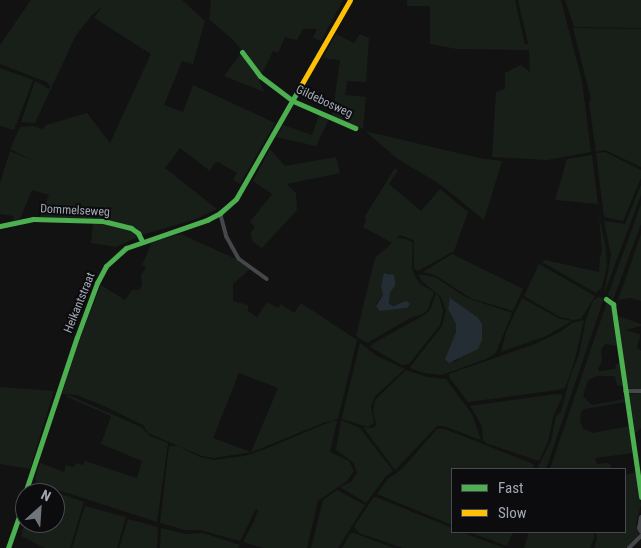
<!DOCTYPE html>
<style>
body{margin:0}
#map{position:relative;width:641px;height:548px;overflow:hidden;background:#121212;font-family:"Roboto Condensed",sans-serif}
div>[style]{position:absolute}
[style*='--x']{left:calc(var(--x)*1px);top:calc(var(--y)*1px);width:calc(var(--w)*1px);rotate:calc(var(--a)*1deg)}
.green>*{inset:0;background:#181f19}
.water>*{inset:0;background:#252d34}
.street>*{height:4px;margin:-2px;padding:0 2px;transform-origin:2px;border-radius:2px;background:#46474b}
.fast>*{height:5px;margin:-2.5px;padding:0 2.5px;transform-origin:2.5px;border-radius:2.5px;background:#4caf50}
.slow>*{height:5px;margin:-2.5px;padding:0 2.5px;transform-origin:2.5px;border-radius:2.5px;background:#ffc107}
span{translate:-50% -50%;white-space:nowrap;text-align:center;line-height:1.15;-webkit-text-stroke:4px #0c0c0e;paint-order:stroke}
.street-label{font-size:12px;color:#a2a8b4}
.legend{position:absolute;left:451px;top:468px;width:175px;height:65px;box-sizing:border-box;background:#0c0c0e;border:1px solid #484a50;margin:0;padding:6px 9px;list-style:none;font-size:15px;color:#a2a8b4}
.legend li{display:flex;align-items:center;gap:10px;height:25px}
.legend b{width:25px;border:1px solid #484a50}
.north{position:absolute;left:15px;top:483px;width:50px;height:50px;box-sizing:border-box;background:#0c0c0e;border:1px solid #484a50;border-radius:50%;rotate:26deg;font-size:14px;font-weight:700;line-height:20px;text-align:center;color:#a2a8b4}
.north::after{content:'';display:block;margin:auto;width:18px;height:22px;background:#70747b;clip-path:polygon(50% 0,100% 100%,50% 72%,0 100%)}
</style>
<div id="map">
<div class="green">
<i style="clip-path:polygon(31px 0,182px 0,205px 21px,193px 64px,182px 61px,164px 105px,183px 112px,193px 85px,275px 123px,240px 184px,233px 180px,237px 173px,218px 162px,214px 164px,210px 171px,180px 148px,165px 168px,217px 209px,196px 219px,142px 235px,137px 230px,113px 221px,40px 217px,49px 195px,32px 190px,20px 219px,12px 221px,14px 216px,0 214px,0 183px,10px 151px,35px 161px,10px 149px,20px 127px,33px 126px,43px 129px,46px 125px,87px 113px,110px 143px,151px 54px,94px 18px,102px 7px,92px 15px,76px 35px,35px 123px,21px 122px,35px 81px,49px 89px,50px 86px,47px 82px,39px 79px,0 64px,0 45px)"></i>
<i style="clip-path:polygon(211px 0,343px 0,321px 41px,313px 38px,317px 29px,303px 29px,297px 40px,285px 37px,278px 53px,273px 51px,262px 74px,234px 41px,209px 19px)"></i>
<i style="clip-path:polygon(407px 0,515px 0,525px 45px,528px 44px,518px 0,561px 0,582px 81px,591px 152px,547px 160px,492px 157px,496px 92px,505px 89px,505px 73px,521px 65px,530px 72px,529px 50px,457px 49px,430px 44px,430px 6px,407px 6px)"></i>
<i style="clip-path:polygon(565px 0,641px 0,641px 28px,574px 27px)"></i>
<i style="clip-path:polygon(573px 28px,641px 29px,641px 167px,605px 150px,596px 152px,589px 103px,591px 99px)"></i>
<i style="clip-path:polygon(336px 34px,354px 43px,360px 34px,369px 38px,366px 82px,347px 81px,345px 95px,366px 97px,363px 129px,332px 117px,340px 60px,323px 58px)"></i>
<i style="clip-path:polygon(240px 54px,257px 74px,264px 92px,224px 76px)"></i>
<i style="clip-path:polygon(0 68px,33px 80px,14px 130px,0 126px)"></i>
<i style="clip-path:polygon(319px 115px,329px 119px,316px 146px,276px 137px,283px 125px,312px 135px)"></i>
<i style="clip-path:polygon(365px 131px,479px 158px,502px 161px,484px 220px,441px 185px,398px 159px)"></i>
<i style="clip-path:polygon(270px 149px,285px 166px,336px 157px,340px 173px,287px 184px,296px 193px,297px 210px,262px 248px,252px 241px,251px 232px,255px 227px,250px 222px,272px 194px,253px 181px)"></i>
<i style="clip-path:polygon(605px 152px,641px 170px,641px 178px,623px 221px,604px 217px,596px 153px)"></i>
<i style="clip-path:polygon(592px 155px,598px 204px,555px 200px,567px 159px)"></i>
<i style="clip-path:polygon(evenodd,395px 168px,398px 170px,389px 184px,421px 211px,440px 189px,468px 212px,454px 251px,418px 271px,414px 269px,414px 240px,400px 235px,397px 238px,406px 239px,413px 243px,412px 268px,415px 276px,420px 284px,434px 292px,428px 309px,423px 314px,410px 318px,367px 343px,356px 336px,375px 258px,392px 243px,363px 227px,366px 221px,365px 216px,395px 168px,384px 273px,389px 273px,394px 288px,390px 293px,389px 304px,407px 308px,380px 311px,376px 304px,383px 295px,384px 273px)"></i>
<i style="clip-path:polygon(641px 185px,641px 195px,604px 294px,611px 255px,604px 221px,625px 224px)"></i>
<i style="clip-path:polygon(641px 204px,641px 224px,613px 300px,608px 295px)"></i>
<i style="clip-path:polygon(599px 216px,605px 244px,607px 266px,602px 287px,596px 293px,542px 262px,545px 260px,599px 272px,600px 257px,602px 252px)"></i>
<i style="clip-path:polygon(93px 222px,108px 223px,129px 230px,138px 237px,116px 247px,91px 243px)"></i>
<i style="clip-path:polygon(evenodd,181px 234px,236px 259px,250px 269px,233px 284px,233px 301px,248px 305px,248px 311px,257px 317px,267px 302px,278px 308px,281px 304px,294px 313px,301px 303px,357px 340px,338px 419px,323px 423px,252px 452px,214px 458px,202px 456px,148px 433px,143px 425px,104px 406px,77px 395px,62px 394px,78px 344px,101px 285px,125px 300px,132px 290px,139px 290px,142px 285px,141px 275px,146px 267px,142px 265px,152px 242px,181px 234px,239px 373px,278px 388px,251px 452px,213px 438px,239px 373px)"></i>
<i style="clip-path:polygon(641px 234px,641px 301px,630px 298px,618px 300px)"></i>
<i style="clip-path:polygon(452px 254px,523px 289px,513px 311px,470px 298px,437px 276px,423px 272px)"></i>
<i style="clip-path:polygon(539px 264px,595px 296px,581px 319px,573px 320px,560px 317px,524px 296px)"></i>
<i style="clip-path:polygon(evenodd,418px 274px,435px 277px,467px 298px,512px 313px,496px 353px,486px 359px,442px 375px,424px 373px,412px 369px,410px 367px,442px 326px,446px 311px,441px 297px,422px 281px,418px 274px,450px 299px,477px 317px,459px 359px,454px 362px,445px 359px,456px 332px,456px 324px,448px 309px,450px 299px)"></i>
<i style="clip-path:polygon(436px 293px,440px 299px,443px 311px,440px 325px,409px 364px,402px 365px,370px 347px,374px 343px,424px 315px,430px 310px)"></i>
<i style="clip-path:polygon(598px 297px,604px 298px,546px 469px,537px 469px,551px 441px,556px 416px,561px 412px,570px 377px,579px 355px,586px 319px,593px 301px)"></i>
<i style="clip-path:polygon(522px 298px,560px 319px,572px 321px,546px 336px,501px 352px,506px 332px)"></i>
<i style="clip-path:polygon(607px 302px,611px 306px,617px 346px,605px 344px,601px 349px,602px 361px,598px 369px,599px 371px,615px 369px,616px 364px,620px 363px,623px 386px,617px 385px,615px 376px,597px 376px,588px 380px,583px 396px,592px 405px,625px 399px,626px 402px,584px 409px,581px 412px,580px 421px,583px 429px,593px 433px,629px 426px,633px 453px,595px 458px,597px 464px,606px 463px,610px 464px,611px 469px,550px 469px)"></i>
<i style="clip-path:polygon(618px 316px,641px 324px,641px 326px,625px 330px,639px 334px,640px 336px,637px 347px,641px 351px,641px 390px,628px 388px)"></i>
<i style="clip-path:polygon(584px 320px,574px 363px,565px 388px,558px 390px,468px 402px,449px 377px,449px 374px,460px 370px,535px 344px,560px 332px,572px 323px)"></i>
<i style="clip-path:polygon(360px 343px,377px 356px,405px 369px,375px 396px,371px 407px,374px 423px,368px 427px,342px 419px,342px 417px)"></i>
<i style="clip-path:polygon(406px 370px,427px 377px,446px 379px,472px 414px,481px 440px,443px 426px,437px 426px,395px 470px,363px 427px,373px 428px,376px 425px,373px 411px,375px 400px)"></i>
<i style="clip-path:polygon(0 387px,54px 391px,30px 469px,0 464px)"></i>
<i style="clip-path:polygon(641px 393px,641px 428px,635px 433px,629px 394px)"></i>
<i style="clip-path:polygon(555px 394px,563px 395px,553px 417px,548px 442px,539px 461px,486px 443px,483px 440px,482px 426px,470px 406px)"></i>
<i style="clip-path:polygon(68px 395px,141px 427px,150px 436px,168px 443px,157px 522px,37px 483px,35px 478px,40px 463px,64px 472px,66px 465px,74px 467px,76px 463px,83px 465px,85px 461px,137px 478px,142px 461px,101px 444px,111px 416px,67px 397px)"></i>
<i style="clip-path:polygon(341px 420px,360px 428px,393px 471px,386px 476px,366px 503px,340px 487px,351px 482px,357px 473px,353px 462px,336px 450px)"></i>
<i style="clip-path:polygon(332px 421px,337px 421px,330px 452px,349px 461px,354px 471px,347px 481px,318px 501px,307px 548px,263px 548px,243px 542px,253px 523px,258px 510px,256px 509px,240px 541px,200px 530px,185px 530px,160px 523px,169px 446px,178px 446px,200px 457px,214px 460px,244px 456px,263px 450px)"></i>
<i style="clip-path:polygon(437px 429px,445px 429px,533px 464px,534px 468px,452px 469px,452px 525px,377px 494px,388px 479px,402px 469px)"></i>
<i style="clip-path:polygon(636px 472px,641px 505px,636px 524px,639px 537px,629px 548px,594px 548px,597px 539px,596px 532px,625px 532px,625px 475px)"></i>
<i style="clip-path:polygon(37px 486px,84px 502px,70px 548px,45px 548px,21px 536px,25px 522px,55px 523px,55px 493px,34px 493px)"></i>
<i style="clip-path:polygon(337px 490px,365px 505px,338px 548px,311px 548px,323px 500px)"></i>
<i style="clip-path:polygon(376px 497px,452px 528px,452px 532px,461px 532px,504px 548px,403px 548px,359px 533px,354px 527px,373px 498px)"></i>
<i style="clip-path:polygon(85px 506px,126px 517px,117px 548px,72px 548px)"></i>
<i style="clip-path:polygon(128px 519px,158px 527px,157px 548px,119px 548px)"></i>
<i style="clip-path:polygon(161px 528px,185px 534px,203px 533px,240px 545px,238px 548px,160px 548px)"></i>
<i style="clip-path:polygon(469px 532px,513px 532px,507px 546px)"></i>
<i style="clip-path:polygon(529px 532px,593px 532px,595px 536px,590px 548px,524px 548px)"></i>
<i style="clip-path:polygon(354px 533px,394px 548px,395px 548px,342px 548px,350px 534px)"></i>
</div>
<div class="water">
<i style="clip-path:polygon(384px 273px,394px 275px,395px 281px,395px 286px,390px 293px,389px 304px,394px 306px,406px 301px,410px 304px,407px 308px,380px 311px,376px 306px,383px 295px,381px 286px)"></i>
<i style="clip-path:polygon(450px 298px,477px 317px,482px 324px,482px 340px,478px 349px,449px 363px,445px 359px,456px 332px,456px 324px,448px 309px)"></i>
</div>
<div class="street">
<i style="--x:220;--y:213;--w:24;--a:75"></i>
<i style="--x:226;--y:236;--w:26;--a:61"></i>
<i style="--x:239;--y:259;--w:34;--a:36"></i>
<i style="--x:625;--y:391;--w:16;--a:0"></i>
<i style="--x:641;--y:517;--w:11;--a:100"></i>
<i style="--x:639;--y:528;--w:4;--a:63"></i>
<i style="--x:629;--y:548;--w:17;--a:-45"></i>
</div>
<div class="fast">
<i style="--x:242;--y:52;--w:30;--a:53"></i>
<i style="--x:260;--y:76;--w:41;--a:37.1"></i>
<i style="--x:293;--y:101;--w:68;--a:23.5"></i>
<i style="--x:0;--y:226;--w:34;--a:-12"></i>
<i style="--x:33;--y:219;--w:70;--a:1.6"></i>
<i style="--x:103;--y:221;--w:29;--a:14"></i>
<i style="--x:131;--y:228;--w:9;--a:36"></i>
<i style="--x:138;--y:233;--w:9;--a:63"></i>
<i style="--x:606;--y:299;--w:9;--a:36"></i>
<i style="--x:613;--y:304;--w:195;--a:81.7"></i>
<i style="--x:25;--y:493;--w:164;--a:-71.6"></i>
<i style="--x:77;--y:337;--w:58;--a:-69.7"></i>
<i style="--x:97;--y:283;--w:19;--a:-62"></i>
<i style="--x:106;--y:266;--w:27;--a:-42"></i>
<i style="--x:126;--y:248;--w:86;--a:-19.1"></i>
<i style="--x:207;--y:220;--w:15;--a:-28"></i>
<i style="--x:220;--y:213;--w:21;--a:-41"></i>
<i style="--x:236;--y:199;--w:129;--a:-60.3"></i>
<i style="--x:8;--y:548;--w:52;--a:-70.9"></i>
</div>
<div class="slow">
<i style="--x:300;--y:87;--w:100;--a:-60.1"></i>
</div>
<div class="street-label">
<span style="left:324px;top:102px;rotate:25deg">Gildebosweg</span>
<span style="left:75px;top:211px;rotate:3deg">Dommelseweg</span>
<span style="left:80px;top:303px;rotate:-68deg">Heikantstraat</span>
</div>
<ul class="legend">
<li><b style="height:6px;background:#4caf50"></b>Fast</li>
<li><b style="height:6px;background:#ffc107"></b>Slow</li>
</ul>
<div class="north">N</div>
</div>
